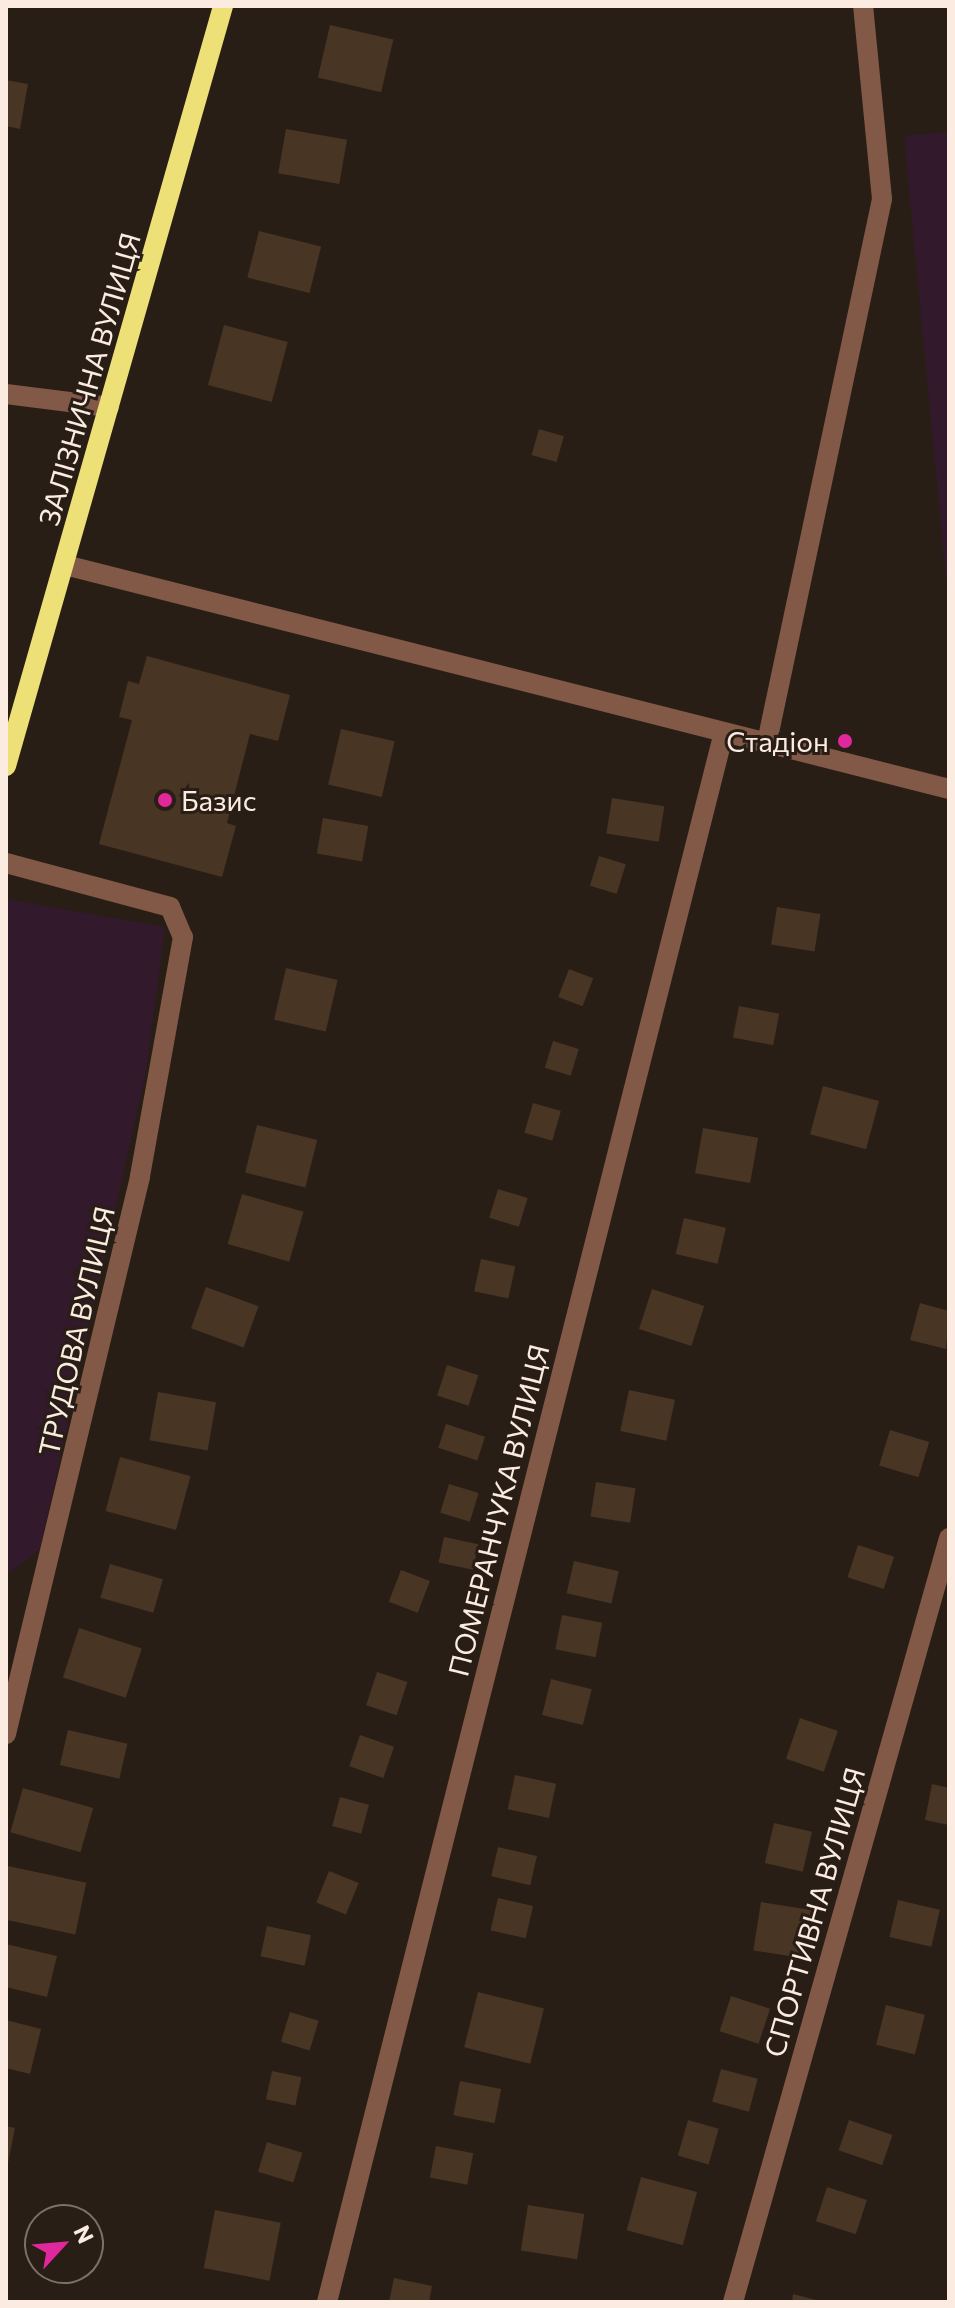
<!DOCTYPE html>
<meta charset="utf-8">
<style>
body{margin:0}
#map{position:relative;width:955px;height:2308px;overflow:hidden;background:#291e15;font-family:Commissioner,sans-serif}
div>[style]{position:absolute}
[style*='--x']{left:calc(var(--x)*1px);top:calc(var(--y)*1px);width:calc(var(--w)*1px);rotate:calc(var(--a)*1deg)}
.green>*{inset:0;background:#32192c}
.building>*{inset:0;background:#483523;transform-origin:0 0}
.minor>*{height:20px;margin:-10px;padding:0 10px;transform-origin:10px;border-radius:10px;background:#825946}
.major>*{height:20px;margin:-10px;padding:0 10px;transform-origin:10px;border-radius:10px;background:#ece077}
.dots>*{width:22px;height:22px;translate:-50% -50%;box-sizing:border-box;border:4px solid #291e15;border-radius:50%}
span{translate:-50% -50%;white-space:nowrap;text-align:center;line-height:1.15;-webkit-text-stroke:6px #291e15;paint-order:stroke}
.street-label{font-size:28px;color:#fbebe1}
.poi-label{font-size:28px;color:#fbebe1}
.right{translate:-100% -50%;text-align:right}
.left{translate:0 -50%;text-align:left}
.frame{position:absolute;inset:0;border:8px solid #fbebe1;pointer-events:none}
.north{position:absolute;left:24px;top:2204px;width:80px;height:80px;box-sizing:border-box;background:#291e15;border:2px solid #7d7067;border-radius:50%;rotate:64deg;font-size:22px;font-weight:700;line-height:32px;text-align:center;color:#fbebe1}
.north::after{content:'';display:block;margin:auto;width:28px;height:36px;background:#e1279c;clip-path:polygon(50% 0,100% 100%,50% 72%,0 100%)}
</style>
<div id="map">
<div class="green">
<i style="clip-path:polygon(949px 132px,949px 610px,904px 136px)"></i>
<i style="clip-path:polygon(6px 899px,165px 927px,146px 1071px,40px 1549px,6px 1576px)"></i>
</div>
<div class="building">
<i style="left:330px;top:25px;width:65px;height:54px;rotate:13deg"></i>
<i style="clip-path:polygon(6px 80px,28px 84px,20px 129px,6px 126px)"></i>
<i style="left:286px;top:129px;width:62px;height:45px;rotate:10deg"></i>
<i style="left:259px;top:231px;width:64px;height:48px;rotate:14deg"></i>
<i style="left:224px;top:325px;width:66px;height:62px;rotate:15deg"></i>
<i style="left:539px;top:429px;width:26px;height:27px;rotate:16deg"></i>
<i style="clip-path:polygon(147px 656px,290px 695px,278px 741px,250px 734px,227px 823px,236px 826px,222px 877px,99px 844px,132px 720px,119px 717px,128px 681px,139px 684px)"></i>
<i style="left:341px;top:729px;width:55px;height:57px;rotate:13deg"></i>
<i style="left:612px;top:798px;width:53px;height:36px;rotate:9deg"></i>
<i style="left:323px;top:818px;width:46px;height:36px;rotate:10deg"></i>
<i style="left:599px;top:856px;width:28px;height:31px;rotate:17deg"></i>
<i style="left:777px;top:907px;width:44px;height:38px;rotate:9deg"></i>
<i style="left:286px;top:968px;width:53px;height:53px;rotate:13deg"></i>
<i style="left:569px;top:969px;width:26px;height:30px;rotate:21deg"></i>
<i style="left:739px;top:1006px;width:41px;height:32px;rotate:11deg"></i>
<i style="left:553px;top:1041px;width:27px;height:28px;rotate:17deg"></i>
<i style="left:823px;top:1086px;width:58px;height:50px;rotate:15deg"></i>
<i style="left:533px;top:1103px;width:29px;height:31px;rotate:16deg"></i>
<i style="left:257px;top:1125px;width:62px;height:49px;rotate:14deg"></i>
<i style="left:703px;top:1128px;width:56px;height:46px;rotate:10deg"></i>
<i style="left:498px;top:1189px;width:31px;height:30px;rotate:17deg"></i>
<i style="left:242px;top:1194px;width:64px;height:52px;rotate:16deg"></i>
<i style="left:684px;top:1218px;width:43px;height:37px;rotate:13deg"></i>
<i style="left:481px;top:1259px;width:35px;height:33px;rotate:12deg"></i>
<i style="left:206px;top:1287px;width:56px;height:44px;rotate:20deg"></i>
<i style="left:652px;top:1289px;width:55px;height:42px;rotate:18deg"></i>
<i style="clip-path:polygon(920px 1303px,949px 1311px,946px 1349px,910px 1340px)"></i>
<i style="left:447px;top:1365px;width:33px;height:32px;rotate:18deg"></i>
<i style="left:629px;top:1390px;width:47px;height:42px;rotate:12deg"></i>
<i style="left:158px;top:1392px;width:59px;height:49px;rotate:10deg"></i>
<i style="left:446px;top:1424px;width:41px;height:25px;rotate:18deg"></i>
<i style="left:890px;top:1430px;width:41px;height:37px;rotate:17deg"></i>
<i style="left:120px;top:1457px;width:73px;height:56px;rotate:15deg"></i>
<i style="left:596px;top:1482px;width:40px;height:35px;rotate:9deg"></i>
<i style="left:449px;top:1484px;width:31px;height:30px;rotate:17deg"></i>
<i style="left:444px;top:1537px;width:35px;height:26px;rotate:12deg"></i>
<i style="left:858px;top:1545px;width:38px;height:34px;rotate:18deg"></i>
<i style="left:574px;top:1561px;width:46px;height:33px;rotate:13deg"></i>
<i style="left:110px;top:1564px;width:55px;height:35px;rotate:16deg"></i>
<i style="left:401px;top:1570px;width:31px;height:34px;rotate:21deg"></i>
<i style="left:562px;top:1615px;width:41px;height:35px;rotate:11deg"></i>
<i style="left:79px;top:1628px;width:66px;height:52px;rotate:18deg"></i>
<i style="left:377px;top:1672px;width:32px;height:35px;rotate:18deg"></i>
<i style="left:551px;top:1679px;width:42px;height:37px;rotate:14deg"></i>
<i style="left:800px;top:1718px;width:40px;height:43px;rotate:19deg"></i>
<i style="left:68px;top:1730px;width:61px;height:36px;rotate:13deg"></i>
<i style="left:360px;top:1735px;width:36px;height:33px;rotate:19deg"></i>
<i style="left:515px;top:1775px;width:42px;height:35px;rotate:12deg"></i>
<i style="clip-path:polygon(932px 1784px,949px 1788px,949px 1825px,925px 1820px)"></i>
<i style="left:23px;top:1788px;width:73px;height:46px;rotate:16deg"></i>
<i style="left:340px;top:1797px;width:30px;height:30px;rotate:15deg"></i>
<i style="left:774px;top:1823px;width:39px;height:41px;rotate:13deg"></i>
<i style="left:498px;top:1847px;width:40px;height:30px;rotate:13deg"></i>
<i style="left:8px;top:1866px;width:80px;height:53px;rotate:12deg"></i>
<i style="left:329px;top:1871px;width:32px;height:34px;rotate:22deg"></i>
<i style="left:498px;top:1898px;width:36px;height:33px;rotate:13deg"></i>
<i style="left:898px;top:1900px;width:43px;height:38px;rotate:13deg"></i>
<i style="left:761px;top:1902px;width:51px;height:49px;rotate:9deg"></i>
<i style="left:267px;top:1926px;width:45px;height:31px;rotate:12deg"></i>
<i style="clip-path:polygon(6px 1944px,57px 1956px,47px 1997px,6px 1987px)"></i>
<i style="left:478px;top:1992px;width:68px;height:57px;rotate:14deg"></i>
<i style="left:731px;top:1996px;width:41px;height:37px;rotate:18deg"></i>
<i style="left:886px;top:2005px;width:40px;height:41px;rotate:14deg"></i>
<i style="left:290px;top:2012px;width:30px;height:31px;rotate:17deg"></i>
<i style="clip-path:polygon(6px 2020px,41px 2029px,30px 2074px,6px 2068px)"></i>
<i style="left:721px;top:2069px;width:38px;height:34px;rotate:15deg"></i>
<i style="left:272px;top:2071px;width:30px;height:29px;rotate:12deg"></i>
<i style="left:460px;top:2081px;width:42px;height:35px;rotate:11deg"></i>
<i style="left:688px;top:2120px;width:32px;height:37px;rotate:16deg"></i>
<i style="left:849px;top:2120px;width:46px;height:32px;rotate:19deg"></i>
<i style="clip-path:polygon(6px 2126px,15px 2128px,7px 2168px,6px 2167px)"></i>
<i style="left:267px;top:2142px;width:37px;height:31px;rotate:17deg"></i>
<i style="left:436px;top:2146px;width:38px;height:32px;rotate:11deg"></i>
<i style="left:641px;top:2177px;width:58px;height:55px;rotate:15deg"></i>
<i style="left:827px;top:2187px;width:42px;height:36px;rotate:18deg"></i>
<i style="left:528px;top:2205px;width:57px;height:46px;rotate:9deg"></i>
<i style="left:215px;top:2210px;width:67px;height:59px;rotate:11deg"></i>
<i style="clip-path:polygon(394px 2278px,432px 2286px,429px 2302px,389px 2302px)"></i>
<i style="clip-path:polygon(793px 2294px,820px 2301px,820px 2302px,792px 2302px)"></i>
</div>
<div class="minor">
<i style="--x:6;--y:394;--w:104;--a:7.2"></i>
<i style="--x:65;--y:565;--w:912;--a:14.22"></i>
<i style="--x:767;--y:742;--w:555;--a:-78.04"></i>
<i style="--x:882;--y:199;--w:194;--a:-95.6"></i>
<i style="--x:6;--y:863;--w:170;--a:15"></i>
<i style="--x:170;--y:907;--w:33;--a:67"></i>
<i style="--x:183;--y:937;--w:244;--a:100.2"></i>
<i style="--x:140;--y:1177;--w:573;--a:103.53"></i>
<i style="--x:327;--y:2302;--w:1619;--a:-75.81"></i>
<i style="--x:733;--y:2302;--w:794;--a:-74.21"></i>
</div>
<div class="major">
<i style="--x:6;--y:766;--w:790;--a:-74.06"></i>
</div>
<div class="dots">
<i style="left:845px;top:741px;background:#e1279c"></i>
<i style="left:165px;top:800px;background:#e1279c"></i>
</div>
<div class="street-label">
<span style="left:89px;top:379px;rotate:-74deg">ЗАЛІЗНИЧНА ВУЛИЦЯ</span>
<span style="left:76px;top:1331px;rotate:-77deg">ТРУДОВА ВУЛИЦЯ</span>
<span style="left:498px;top:1510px;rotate:-76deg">ПОМЕРАНЧУКА ВУЛИЦЯ</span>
<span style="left:814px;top:1912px;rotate:-74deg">СПОРТИВНА ВУЛИЦЯ</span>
</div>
<div class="poi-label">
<span class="right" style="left:829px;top:741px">Стадіон</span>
<span class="left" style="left:181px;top:800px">Базис</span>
</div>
<div class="frame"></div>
<div class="north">N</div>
</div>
